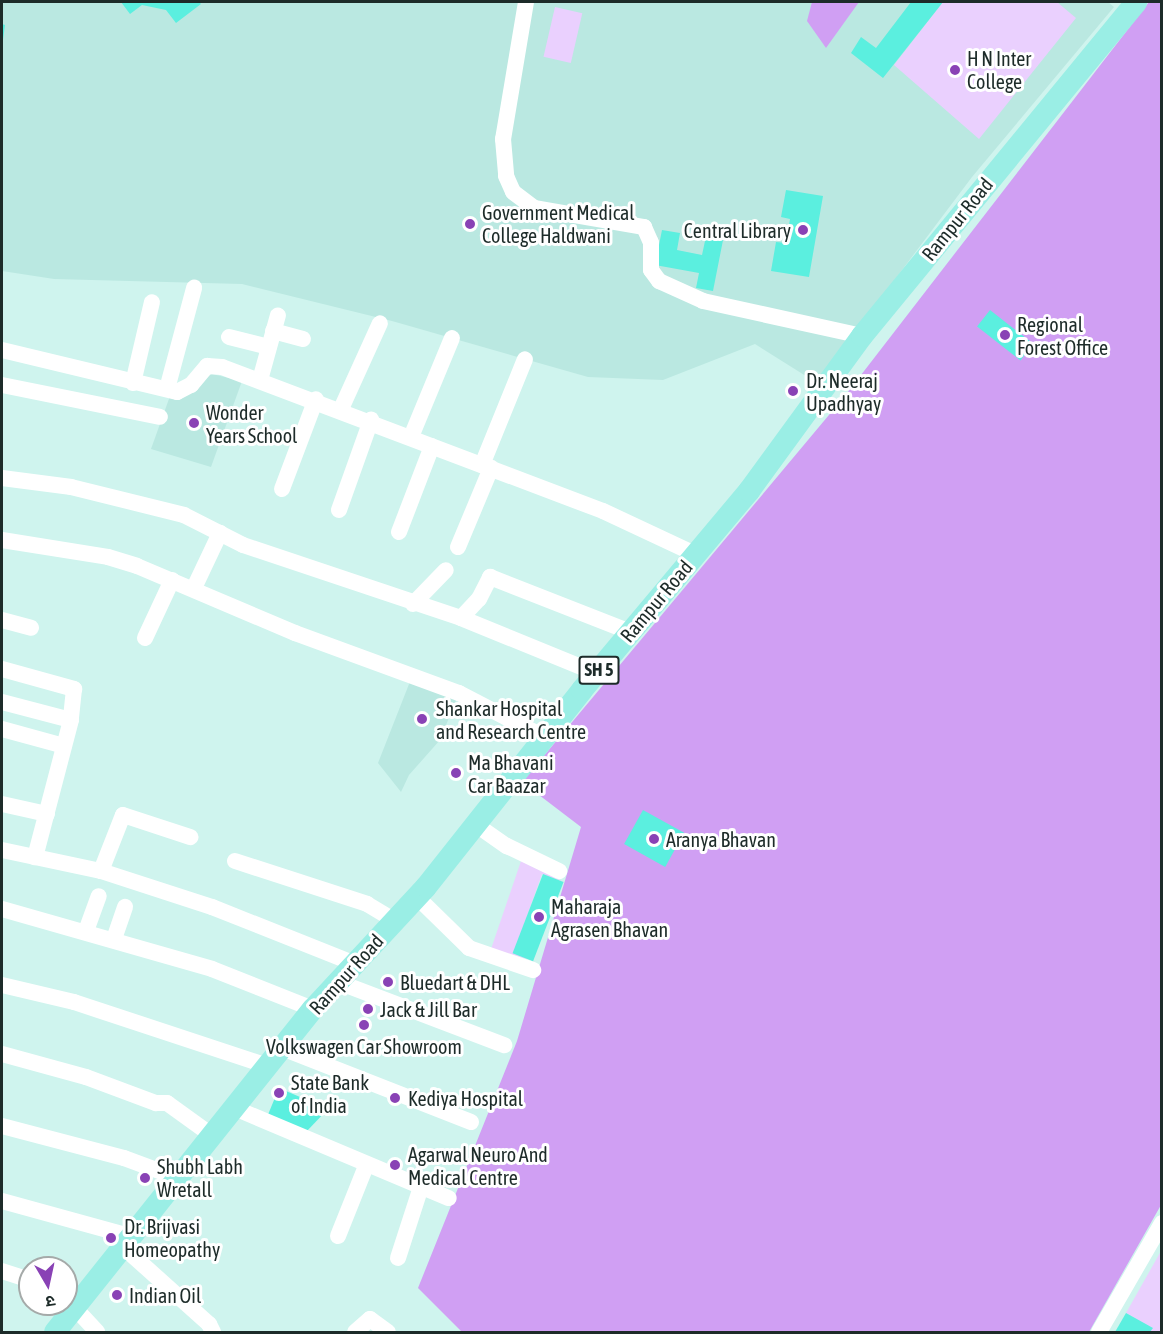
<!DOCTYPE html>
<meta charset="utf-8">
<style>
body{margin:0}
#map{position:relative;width:1163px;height:1334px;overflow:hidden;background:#cff4ee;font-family:"Asap Condensed","Noto Sans Devanagari",sans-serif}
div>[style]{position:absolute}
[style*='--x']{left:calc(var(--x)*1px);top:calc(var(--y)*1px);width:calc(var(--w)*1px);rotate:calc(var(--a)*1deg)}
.built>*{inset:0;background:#bae8e1}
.green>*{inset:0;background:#ead0fe;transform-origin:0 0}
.forest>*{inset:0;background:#d09ff3}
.building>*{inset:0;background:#5befdf;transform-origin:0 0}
.minor>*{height:16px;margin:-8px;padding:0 8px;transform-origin:8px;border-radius:8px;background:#fff}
.major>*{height:22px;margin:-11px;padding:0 11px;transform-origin:11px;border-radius:11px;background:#9aeee5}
.dots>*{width:16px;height:16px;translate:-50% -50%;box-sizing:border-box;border:3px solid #fff;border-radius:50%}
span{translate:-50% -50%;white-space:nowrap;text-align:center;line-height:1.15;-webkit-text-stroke:6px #fff;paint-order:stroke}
.shield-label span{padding:2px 4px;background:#fff;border:2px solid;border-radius:4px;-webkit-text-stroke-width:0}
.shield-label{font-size:18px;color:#1d2b29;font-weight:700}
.poi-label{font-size:20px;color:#1d2b29}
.left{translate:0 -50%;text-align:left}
.right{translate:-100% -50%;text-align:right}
.street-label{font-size:20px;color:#1d2b29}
.frame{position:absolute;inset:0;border:3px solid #1d2b29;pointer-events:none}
.north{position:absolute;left:18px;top:1256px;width:60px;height:60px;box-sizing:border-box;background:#fff;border:2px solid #a5aaa9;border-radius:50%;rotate:171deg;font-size:16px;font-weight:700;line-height:24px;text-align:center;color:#1d2b29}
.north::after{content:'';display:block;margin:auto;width:21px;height:27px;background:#8942b5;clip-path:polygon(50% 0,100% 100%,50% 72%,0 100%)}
</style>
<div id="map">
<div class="built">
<i style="clip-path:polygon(2px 2px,1108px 2px,1114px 7px,972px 177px,817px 383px,755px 344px,663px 380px,588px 377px,392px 321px,242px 284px,54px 279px,2px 271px)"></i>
<i style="clip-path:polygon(212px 374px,242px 381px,211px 467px,151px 449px,170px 396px)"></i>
<i style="clip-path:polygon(411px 679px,457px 698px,440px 740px,409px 775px,401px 792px,378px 763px)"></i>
</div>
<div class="green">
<i style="clip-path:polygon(943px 2px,1057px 2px,1076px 18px,979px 139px,894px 65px)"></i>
<i style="left:555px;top:7px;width:28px;height:51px;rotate:13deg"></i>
<i style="clip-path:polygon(521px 861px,564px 882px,542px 874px,514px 952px,535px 961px,491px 949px)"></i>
<i style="clip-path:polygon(1161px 1251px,1161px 1332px,1150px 1332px,1152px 1328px,1126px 1313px)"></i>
</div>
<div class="forest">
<i style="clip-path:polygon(812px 2px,859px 2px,826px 48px,807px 21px)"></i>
<i style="clip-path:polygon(1149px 2px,1161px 3px,1161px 1205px,1089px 1332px,462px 1332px,418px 1288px,517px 1041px,581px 827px,522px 782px,844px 397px)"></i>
</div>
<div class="building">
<i style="clip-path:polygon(121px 2px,199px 2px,201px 4px,176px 23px,166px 10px,142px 5px,130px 14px)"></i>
<i style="clip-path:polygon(911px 2px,943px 2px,883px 78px,851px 53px,861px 37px,876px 48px)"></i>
<i style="clip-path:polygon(2px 24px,5px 25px,3px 40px,2px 40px)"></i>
<i style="clip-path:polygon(786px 190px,823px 196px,809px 277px,771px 271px,776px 242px,786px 243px,790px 219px,781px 217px)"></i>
<i style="clip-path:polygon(708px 227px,725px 230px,713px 291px,696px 288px,699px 273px,655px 265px,662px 230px,680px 233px,677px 250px,702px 255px)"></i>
<i style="left:990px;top:310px;width:55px;height:21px;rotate:38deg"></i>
<i style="left:643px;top:810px;width:47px;height:39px;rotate:29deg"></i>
<i style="left:543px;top:874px;width:22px;height:85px;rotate:21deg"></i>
<i style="clip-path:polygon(279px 1088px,328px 1109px,306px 1132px,267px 1117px)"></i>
<i style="clip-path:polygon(1126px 1313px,1153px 1328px,1150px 1332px,1115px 1332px)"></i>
</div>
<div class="minor">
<i style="--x:526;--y:2;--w:139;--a:99.5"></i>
<i style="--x:503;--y:139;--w:37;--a:85"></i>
<i style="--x:506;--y:176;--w:17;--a:66"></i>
<i style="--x:513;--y:192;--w:26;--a:37"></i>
<i style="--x:534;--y:208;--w:112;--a:9.8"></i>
<i style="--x:644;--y:227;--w:17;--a:66"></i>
<i style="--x:651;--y:243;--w:27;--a:90"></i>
<i style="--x:651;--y:270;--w:14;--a:54"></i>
<i style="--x:659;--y:281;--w:48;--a:24.4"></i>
<i style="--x:703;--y:301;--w:163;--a:12.4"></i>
<i style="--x:273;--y:331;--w:31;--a:15"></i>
<i style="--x:229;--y:337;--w:41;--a:14"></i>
<i style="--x:2;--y:350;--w:180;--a:13.5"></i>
<i style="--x:177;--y:392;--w:16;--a:-27"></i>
<i style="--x:191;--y:385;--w:25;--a:-50"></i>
<i style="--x:207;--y:366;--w:15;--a:4"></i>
<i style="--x:222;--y:367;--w:407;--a:20.7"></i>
<i style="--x:603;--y:511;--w:102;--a:25.1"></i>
<i style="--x:260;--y:380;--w:67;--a:-74.5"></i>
<i style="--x:133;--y:383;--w:83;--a:-76.8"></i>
<i style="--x:2;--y:385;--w:161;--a:11.4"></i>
<i style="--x:167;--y:389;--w:105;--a:-75"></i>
<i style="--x:341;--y:409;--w:94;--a:-65.6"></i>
<i style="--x:411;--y:437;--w:107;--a:-67.5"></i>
<i style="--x:482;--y:465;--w:114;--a:-67.9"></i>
<i style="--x:2;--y:478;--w:70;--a:7.4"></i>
<i style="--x:71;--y:487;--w:116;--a:13.9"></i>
<i style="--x:184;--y:515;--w:66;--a:27"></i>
<i style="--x:243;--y:545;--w:230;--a:18.5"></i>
<i style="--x:461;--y:618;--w:146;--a:22.2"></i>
<i style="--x:282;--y:489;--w:96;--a:-69.3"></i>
<i style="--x:339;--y:510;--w:96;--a:-70.4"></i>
<i style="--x:399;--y:532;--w:92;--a:-69"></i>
<i style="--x:2;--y:540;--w:107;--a:9.1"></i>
<i style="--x:108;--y:557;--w:30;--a:17"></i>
<i style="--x:137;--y:566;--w:172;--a:23"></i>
<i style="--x:295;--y:633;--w:175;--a:20.1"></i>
<i style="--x:459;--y:693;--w:96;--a:27.4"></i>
<i style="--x:458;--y:547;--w:86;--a:-67.3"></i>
<i style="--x:194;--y:588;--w:61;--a:-64.7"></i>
<i style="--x:413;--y:604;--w:47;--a:-45.9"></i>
<i style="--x:461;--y:618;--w:26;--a:-47"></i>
<i style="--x:479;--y:599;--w:25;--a:-63"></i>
<i style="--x:490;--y:577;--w:150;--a:21.4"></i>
<i style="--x:2;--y:620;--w:30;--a:15"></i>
<i style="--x:145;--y:638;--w:64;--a:-65"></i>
<i style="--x:2;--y:669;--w:75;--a:15.5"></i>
<i style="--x:74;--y:689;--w:31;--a:96"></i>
<i style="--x:2;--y:702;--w:71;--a:14.6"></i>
<i style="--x:71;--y:720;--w:142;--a:104.7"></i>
<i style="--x:2;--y:729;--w:64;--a:15.3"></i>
<i style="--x:2;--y:804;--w:46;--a:12.5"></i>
<i style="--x:475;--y:824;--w:39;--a:35"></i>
<i style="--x:507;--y:846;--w:58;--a:25.7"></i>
<i style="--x:2;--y:850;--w:101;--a:12"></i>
<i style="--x:101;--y:871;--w:117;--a:18"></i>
<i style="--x:212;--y:907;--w:154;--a:21.7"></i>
<i style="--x:235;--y:861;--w:139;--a:18"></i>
<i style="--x:367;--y:904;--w:33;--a:31"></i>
<i style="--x:101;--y:871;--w:60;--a:-68.6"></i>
<i style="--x:123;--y:815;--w:71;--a:18.2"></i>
<i style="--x:417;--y:897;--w:73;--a:44.4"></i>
<i style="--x:469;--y:948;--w:68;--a:19"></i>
<i style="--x:2;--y:909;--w:218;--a:15.9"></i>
<i style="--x:212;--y:969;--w:109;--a:21.6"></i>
<i style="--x:86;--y:931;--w:37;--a:-70"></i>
<i style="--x:114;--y:939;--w:34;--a:-71"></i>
<i style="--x:338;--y:982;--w:178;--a:20.8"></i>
<i style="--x:2;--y:985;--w:74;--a:13.3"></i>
<i style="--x:74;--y:1002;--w:204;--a:18.3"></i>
<i style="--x:282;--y:1048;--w:203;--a:21.4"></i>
<i style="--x:2;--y:1054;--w:87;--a:15.3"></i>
<i style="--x:86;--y:1077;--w:75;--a:20.4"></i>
<i style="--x:156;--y:1103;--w:11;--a:0"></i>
<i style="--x:167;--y:1103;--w:53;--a:35.8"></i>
<i style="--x:232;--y:1107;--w:235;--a:22.8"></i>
<i style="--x:2;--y:1126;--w:126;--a:14.7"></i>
<i style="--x:124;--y:1158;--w:54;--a:20.4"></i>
<i style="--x:2;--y:1201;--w:132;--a:15.4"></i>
<i style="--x:338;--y:1236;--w:75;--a:-68.2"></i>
<i style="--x:122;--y:1246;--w:117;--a:41.9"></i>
<i style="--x:209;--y:1324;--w:9;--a:63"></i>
<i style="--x:398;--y:1258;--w:75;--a:-72.1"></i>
<i style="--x:2;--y:1271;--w:29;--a:18"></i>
<i style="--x:74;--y:1307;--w:34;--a:47"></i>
<i style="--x:355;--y:1332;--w:20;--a:-41"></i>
<i style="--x:370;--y:1319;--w:22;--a:36"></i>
<i style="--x:1099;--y:1332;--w:126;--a:-60"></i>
</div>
<div class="major">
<i style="--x:55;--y:1332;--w:413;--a:-51.4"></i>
<i style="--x:313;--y:1009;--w:166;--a:-47.2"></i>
<i style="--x:426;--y:887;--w:251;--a:-51.6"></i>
<i style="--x:582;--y:690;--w:260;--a:-50"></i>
<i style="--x:749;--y:491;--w:192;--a:-53.9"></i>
<i style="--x:862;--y:336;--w:432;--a:-50.6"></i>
</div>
<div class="dots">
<i style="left:955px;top:70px;background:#8942b5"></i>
<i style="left:470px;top:224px;background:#8942b5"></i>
<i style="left:803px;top:230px;background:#8942b5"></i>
<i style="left:1005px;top:335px;background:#8942b5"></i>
<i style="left:793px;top:391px;background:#8942b5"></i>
<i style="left:194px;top:423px;background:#8942b5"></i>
<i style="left:422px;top:719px;background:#8942b5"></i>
<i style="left:456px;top:773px;background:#8942b5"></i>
<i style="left:654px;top:839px;background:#8942b5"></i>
<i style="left:539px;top:917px;background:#8942b5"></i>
<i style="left:388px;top:982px;background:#8942b5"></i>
<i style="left:368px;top:1009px;background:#8942b5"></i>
<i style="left:364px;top:1025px;background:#8942b5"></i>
<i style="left:279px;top:1093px;background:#8942b5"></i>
<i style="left:395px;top:1098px;background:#8942b5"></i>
<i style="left:395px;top:1165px;background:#8942b5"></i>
<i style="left:145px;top:1178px;background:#8942b5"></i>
<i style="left:111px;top:1238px;background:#8942b5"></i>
<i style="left:117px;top:1295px;background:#8942b5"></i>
</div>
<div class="shield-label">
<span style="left:599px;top:670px">SH 5</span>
</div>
<div class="poi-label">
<span class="left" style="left:967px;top:70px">H N Inter<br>College</span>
<span class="left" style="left:482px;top:224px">Government Medical<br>College Haldwani</span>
<span class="right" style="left:791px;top:230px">Central Library</span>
<span class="left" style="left:1017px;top:336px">Regional<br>Forest Office</span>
<span class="left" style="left:806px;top:392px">Dr. Neeraj<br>Upadhyay</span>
<span class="left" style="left:206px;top:424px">Wonder<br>Years School</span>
<span class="left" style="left:436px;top:720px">Shankar Hospital<br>and Research Centre</span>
<span class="left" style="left:468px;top:774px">Ma Bhavani<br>Car Baazar</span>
<span class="left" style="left:666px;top:839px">Aranya Bhavan</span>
<span class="left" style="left:551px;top:918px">Maharaja<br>Agrasen Bhavan</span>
<span class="left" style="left:400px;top:982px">Bluedart &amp; DHL</span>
<span class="left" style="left:380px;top:1009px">Jack &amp; Jill Bar</span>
<span style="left:364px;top:1046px">Volkswagen Car Showroom</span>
<span class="left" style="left:291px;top:1094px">State Bank<br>of India</span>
<span class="left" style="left:408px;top:1098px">Kediya Hospital</span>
<span class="left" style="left:408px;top:1166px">Agarwal Neuro And<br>Medical Centre</span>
<span class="left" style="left:157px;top:1178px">Shubh Labh<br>Wretall</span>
<span class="left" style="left:124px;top:1238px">Dr. Brijvasi<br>Homeopathy</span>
<span class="left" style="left:129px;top:1295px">Indian Oil</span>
</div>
<div class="street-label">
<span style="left:957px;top:219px;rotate:-51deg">Rampur Road</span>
<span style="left:656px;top:601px;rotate:-50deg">Rampur Road</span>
<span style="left:346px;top:974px;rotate:-48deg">Rampur Road</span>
</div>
<div class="frame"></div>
<div class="north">उ</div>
</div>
